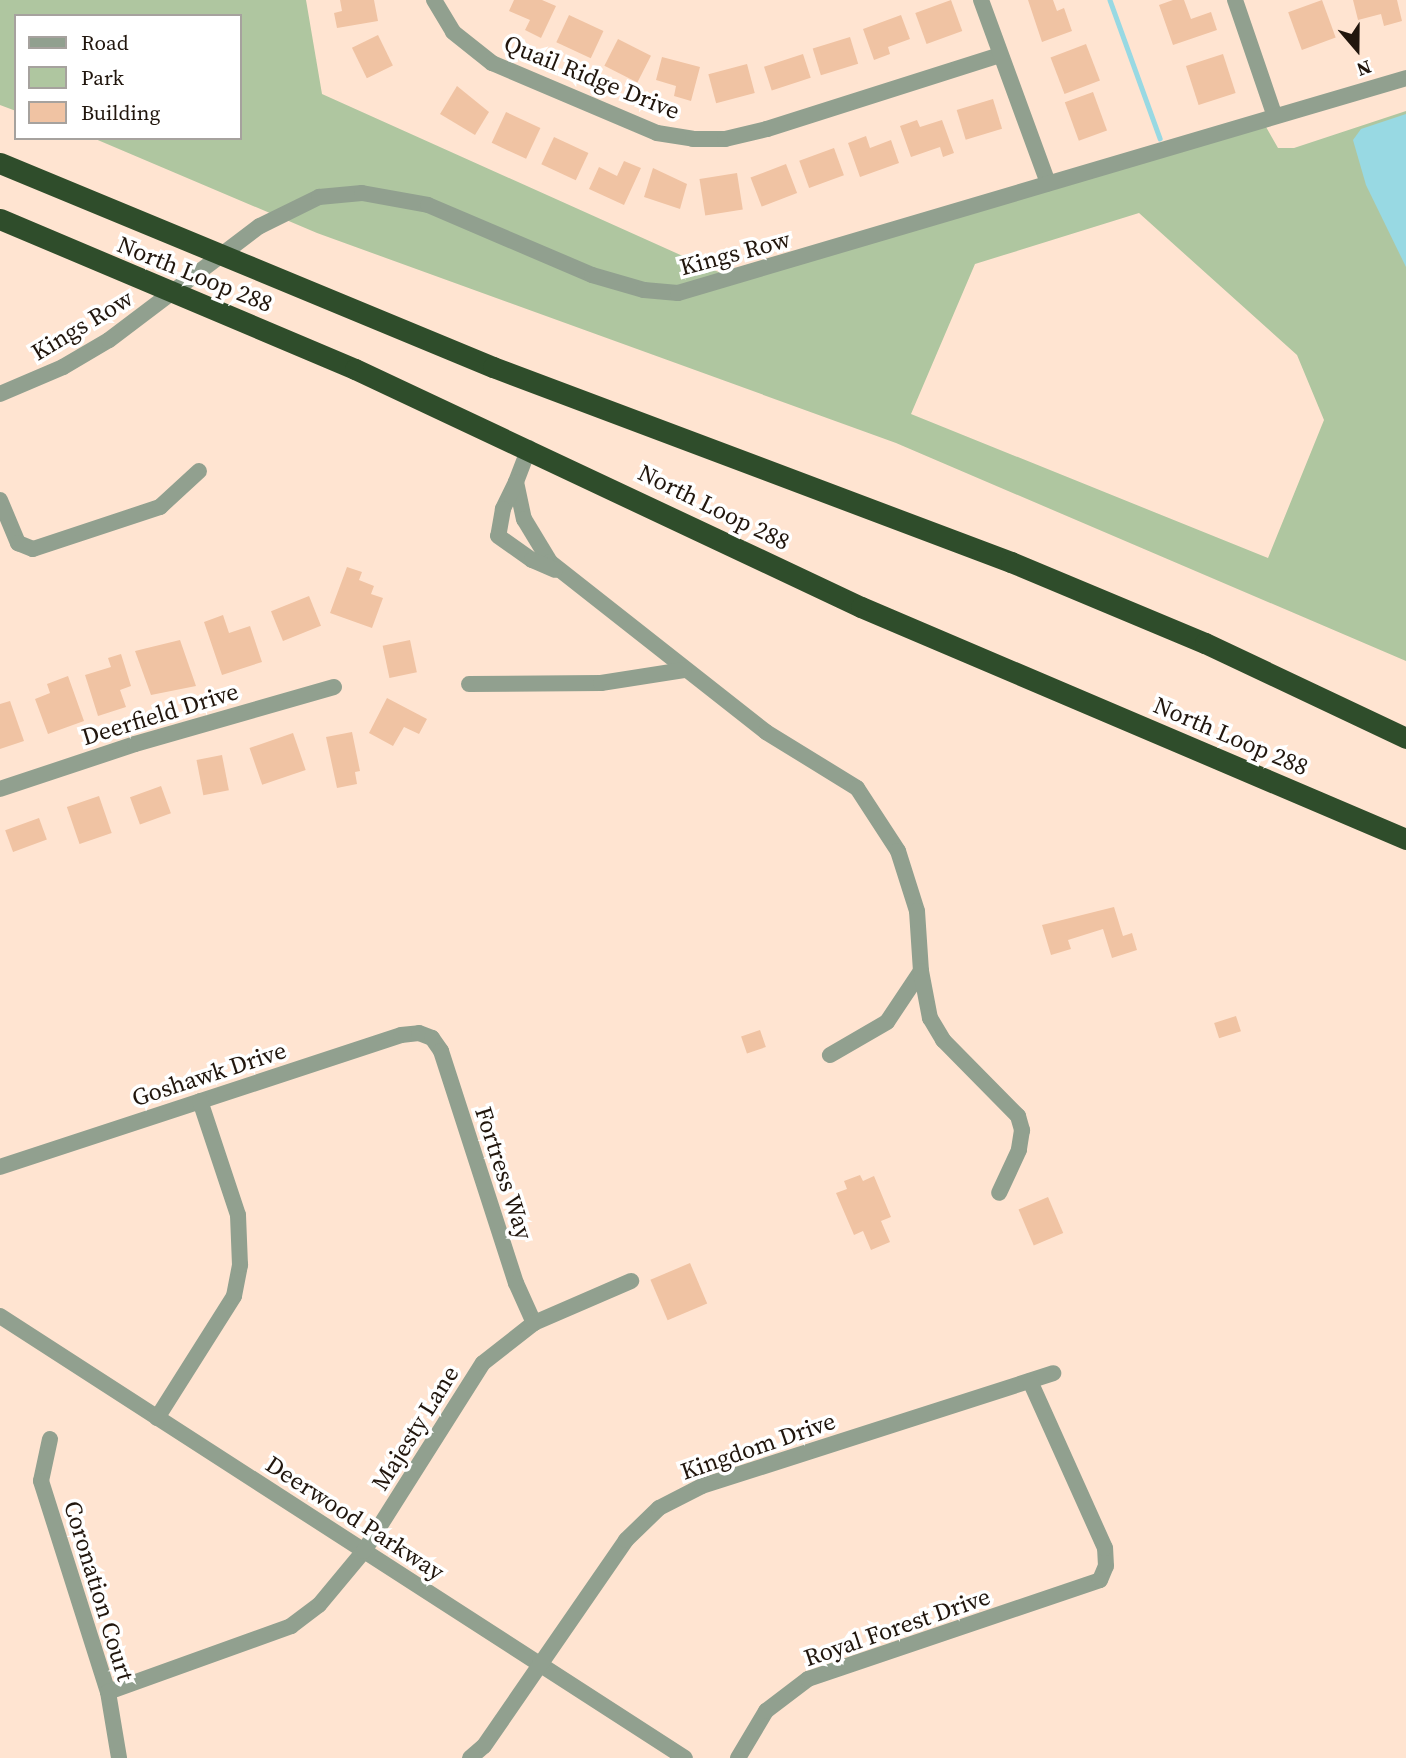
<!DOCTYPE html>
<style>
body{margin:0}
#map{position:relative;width:1406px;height:1758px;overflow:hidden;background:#ffe4d1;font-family:"Source Serif 4",serif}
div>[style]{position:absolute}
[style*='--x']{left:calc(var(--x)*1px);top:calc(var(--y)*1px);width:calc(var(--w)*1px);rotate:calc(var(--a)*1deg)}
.green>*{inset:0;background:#afc6a0}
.water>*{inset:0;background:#98d9e3}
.stream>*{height:4.5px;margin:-2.25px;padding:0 2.25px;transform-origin:2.25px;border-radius:2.25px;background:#98d9e3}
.building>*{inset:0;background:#f0c3a3;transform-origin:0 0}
.minor>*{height:16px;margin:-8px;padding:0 8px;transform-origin:8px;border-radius:8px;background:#91a08f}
.highway>*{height:21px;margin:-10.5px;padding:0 10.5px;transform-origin:10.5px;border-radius:10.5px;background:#2f4d2b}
span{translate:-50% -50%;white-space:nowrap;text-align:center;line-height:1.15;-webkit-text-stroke:7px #fff;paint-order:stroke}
.street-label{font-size:24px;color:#21160d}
.legend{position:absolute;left:14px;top:14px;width:228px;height:126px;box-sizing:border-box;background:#fff;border:2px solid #a6a29e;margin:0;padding:9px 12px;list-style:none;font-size:21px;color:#21160d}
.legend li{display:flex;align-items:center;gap:14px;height:35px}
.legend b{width:35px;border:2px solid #a6a29e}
.north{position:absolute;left:1322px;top:14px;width:70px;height:70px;-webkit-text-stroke:5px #fff;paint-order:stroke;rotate:160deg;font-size:19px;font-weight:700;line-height:28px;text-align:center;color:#21160d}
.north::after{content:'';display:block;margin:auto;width:24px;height:32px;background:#21160d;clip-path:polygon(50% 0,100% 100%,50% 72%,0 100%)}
</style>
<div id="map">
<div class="green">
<i style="clip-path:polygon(evenodd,0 0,306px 0,322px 94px,734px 279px,1261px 118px,1278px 148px,1294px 148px,1406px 111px,1406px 661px,896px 443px,317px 233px,93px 138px,240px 138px,240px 16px,16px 16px,16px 111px,0 105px,0 0,1139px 213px,1297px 355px,1324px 420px,1268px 558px,911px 414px,975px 264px,1139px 213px)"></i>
</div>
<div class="water">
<i style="clip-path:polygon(1406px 114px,1406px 267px,1366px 185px,1353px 140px,1361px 129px)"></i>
</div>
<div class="stream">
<i style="--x:1110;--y:0;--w:147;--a:70.1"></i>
</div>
<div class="building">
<i style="clip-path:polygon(340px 0,374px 0,378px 21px,337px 28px,334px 13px,342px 11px)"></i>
<i style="clip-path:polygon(514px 0,542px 0,556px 6px,541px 38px,525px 30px,530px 20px,509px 11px)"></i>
<i style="left:951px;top:0;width:33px;height:38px;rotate:70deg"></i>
<i style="clip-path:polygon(1028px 0,1053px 0,1057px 11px,1064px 8px,1072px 31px,1042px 42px)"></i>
<i style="clip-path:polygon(1173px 0,1184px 0,1191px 19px,1211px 12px,1217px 30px,1173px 45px,1159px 5px)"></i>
<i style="left:1322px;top:0;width:40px;height:36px;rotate:70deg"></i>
<i style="clip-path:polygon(1353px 0,1397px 0,1402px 21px,1384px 26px,1381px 14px,1358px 20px)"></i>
<i style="left:569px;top:15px;width:38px;height:30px;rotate:25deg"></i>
<i style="clip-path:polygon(901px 15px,910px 39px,888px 47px,890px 54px,874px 60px,863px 29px)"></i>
<i style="left:378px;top:35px;width:34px;height:29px;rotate:64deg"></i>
<i style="left:850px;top:37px;width:28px;height:39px;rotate:73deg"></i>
<i style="left:618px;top:39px;width:37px;height:30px;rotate:27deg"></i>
<i style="left:1086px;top:44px;width:39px;height:38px;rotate:69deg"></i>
<i style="left:803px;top:54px;width:25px;height:41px;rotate:72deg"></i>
<i style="left:1223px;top:54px;width:41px;height:39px;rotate:72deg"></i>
<i style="clip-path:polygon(662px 57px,700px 67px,691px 101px,674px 96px,676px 86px,656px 80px)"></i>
<i style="left:747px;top:64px;width:30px;height:40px;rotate:75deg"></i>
<i style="clip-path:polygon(457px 86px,489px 112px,475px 135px,440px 114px)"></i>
<i style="left:1093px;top:92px;width:41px;height:30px;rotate:70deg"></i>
<i style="left:993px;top:99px;width:31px;height:38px;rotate:73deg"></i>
<i style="left:506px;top:112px;width:38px;height:34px;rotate:25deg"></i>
<i style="clip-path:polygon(917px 120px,920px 127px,942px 120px,954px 153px,943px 157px,940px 147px,911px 157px,900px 126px)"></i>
<i style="clip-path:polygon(866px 136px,870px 148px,891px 140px,899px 163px,860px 177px,848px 143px)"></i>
<i style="left:554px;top:137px;width:38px;height:30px;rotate:25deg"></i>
<i style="left:834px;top:148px;width:29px;height:37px;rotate:70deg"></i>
<i style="clip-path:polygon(624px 161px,641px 168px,624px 205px,589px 189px,599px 167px,617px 176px)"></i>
<i style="left:786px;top:164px;width:31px;height:38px;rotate:69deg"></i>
<i style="clip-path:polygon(653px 168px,687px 184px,680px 209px,644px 197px)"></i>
<i style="left:737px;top:173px;width:37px;height:38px;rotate:81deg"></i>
<i style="clip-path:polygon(347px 567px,362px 572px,359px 580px,374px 586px,371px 594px,383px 598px,372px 628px,330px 613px)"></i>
<i style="left:309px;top:596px;width:32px;height:41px;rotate:68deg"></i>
<i style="clip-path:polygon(223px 615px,229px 633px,250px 626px,262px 662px,222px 675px,204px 622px)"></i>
<i style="clip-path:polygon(180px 640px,196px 686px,151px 695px,135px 651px)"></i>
<i style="left:410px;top:640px;width:33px;height:28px;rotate:78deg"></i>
<i style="clip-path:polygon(121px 654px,131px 686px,120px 690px,126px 707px,98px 716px,85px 675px,111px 667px,108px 658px)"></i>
<i style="clip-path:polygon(68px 676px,84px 721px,48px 734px,35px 699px,50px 693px,47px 684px)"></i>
<i style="clip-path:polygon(387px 698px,427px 719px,419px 734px,404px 727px,393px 746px,369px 733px)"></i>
<i style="clip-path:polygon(10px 701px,24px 741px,0 749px,0 704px)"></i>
<i style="clip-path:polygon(352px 732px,360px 771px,355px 772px,357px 784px,337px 788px,326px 737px)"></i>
<i style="left:293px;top:733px;width:39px;height:46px;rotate:71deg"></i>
<i style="left:222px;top:755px;width:36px;height:26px;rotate:79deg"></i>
<i style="left:161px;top:786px;width:29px;height:33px;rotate:70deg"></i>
<i style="left:99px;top:796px;width:39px;height:34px;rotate:71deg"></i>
<i style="left:39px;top:818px;width:23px;height:36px;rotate:70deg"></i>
<i style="clip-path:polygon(1114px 907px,1123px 936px,1132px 933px,1137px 950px,1112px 958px,1103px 929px,1068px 940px,1071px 949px,1051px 955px,1042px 925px)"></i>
<i style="left:1236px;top:1016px;width:16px;height:23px;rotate:72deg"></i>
<i style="left:760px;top:1030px;width:18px;height:20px;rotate:71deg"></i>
<i style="clip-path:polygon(860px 1175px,863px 1181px,874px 1176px,891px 1217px,881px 1221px,890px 1242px,871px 1250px,863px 1231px,854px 1235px,836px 1193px,847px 1189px,844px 1181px)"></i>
<i style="left:1048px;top:1197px;width:39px;height:32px;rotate:67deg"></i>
<i style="left:690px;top:1263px;width:44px;height:43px;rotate:67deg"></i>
</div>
<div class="minor">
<i style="--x:434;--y:0;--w:37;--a:59"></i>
<i style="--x:453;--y:32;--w:50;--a:38.5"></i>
<i style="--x:492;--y:63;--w:179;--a:23"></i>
<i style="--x:657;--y:133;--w:36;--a:9"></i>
<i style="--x:693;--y:139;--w:32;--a:0"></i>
<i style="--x:725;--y:139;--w:43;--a:-13.4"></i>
<i style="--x:767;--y:129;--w:244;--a:-17.6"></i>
<i style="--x:981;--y:0;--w:195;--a:69.9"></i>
<i style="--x:1235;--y:0;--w:120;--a:71.1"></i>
<i style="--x:0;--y:394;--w:69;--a:-23.2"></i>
<i style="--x:63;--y:367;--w:53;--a:-30.4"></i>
<i style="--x:109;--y:340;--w:189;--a:-37.1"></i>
<i style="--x:260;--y:226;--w:66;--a:-26.2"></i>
<i style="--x:319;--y:197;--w:43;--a:-5.3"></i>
<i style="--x:362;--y:193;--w:67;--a:10.3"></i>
<i style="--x:428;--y:205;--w:178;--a:23.1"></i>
<i style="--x:592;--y:275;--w:54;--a:16.1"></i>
<i style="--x:644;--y:290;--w:34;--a:5"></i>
<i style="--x:678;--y:293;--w:759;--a:-16.45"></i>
<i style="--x:529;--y:448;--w:36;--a:111"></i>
<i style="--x:516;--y:482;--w:38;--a:78"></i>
<i style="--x:524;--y:519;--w:50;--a:58.8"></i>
<i style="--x:550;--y:562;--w:275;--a:38.2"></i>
<i style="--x:766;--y:732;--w:107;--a:31.6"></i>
<i style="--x:857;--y:788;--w:75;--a:56.9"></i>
<i style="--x:898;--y:851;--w:63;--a:72.4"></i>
<i style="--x:917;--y:911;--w:60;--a:86.2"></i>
<i style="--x:921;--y:971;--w:61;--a:123.7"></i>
<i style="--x:887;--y:1022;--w:66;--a:149.9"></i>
<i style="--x:516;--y:482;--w:30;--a:116"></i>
<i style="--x:503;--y:509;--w:27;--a:100"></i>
<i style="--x:498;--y:536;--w:42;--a:35.2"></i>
<i style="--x:532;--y:560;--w:25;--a:23"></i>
<i style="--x:0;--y:500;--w:47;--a:67.3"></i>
<i style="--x:18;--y:543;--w:16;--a:22"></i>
<i style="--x:33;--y:549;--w:134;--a:-18.3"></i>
<i style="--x:160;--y:507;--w:53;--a:-42.7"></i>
<i style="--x:469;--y:684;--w:132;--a:-0.4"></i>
<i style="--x:601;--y:683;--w:84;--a:-8.9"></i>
<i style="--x:0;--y:789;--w:142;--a:-18.4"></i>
<i style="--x:135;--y:744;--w:207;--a:-16"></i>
<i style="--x:921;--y:971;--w:48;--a:79.2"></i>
<i style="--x:930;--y:1018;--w:26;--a:59"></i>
<i style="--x:943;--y:1040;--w:107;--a:45.4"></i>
<i style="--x:1018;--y:1116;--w:15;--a:74"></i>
<i style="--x:1022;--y:1130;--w:20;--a:99"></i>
<i style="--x:1019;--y:1150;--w:47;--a:114.9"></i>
<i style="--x:0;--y:1167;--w:422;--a:-18.2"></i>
<i style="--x:401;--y:1035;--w:18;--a:-6"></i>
<i style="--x:419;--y:1033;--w:14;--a:21"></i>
<i style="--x:432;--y:1038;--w:16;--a:55"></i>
<i style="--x:441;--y:1051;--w:244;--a:72.1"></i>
<i style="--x:516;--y:1283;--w:44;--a:65.8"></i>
<i style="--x:0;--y:1316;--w:815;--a:32.83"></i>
<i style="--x:157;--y:1418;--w:144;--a:-57.7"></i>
<i style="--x:234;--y:1296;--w:32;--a:-79"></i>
<i style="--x:240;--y:1265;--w:50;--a:-92.3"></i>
<i style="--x:238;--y:1215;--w:120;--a:-108.4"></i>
<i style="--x:50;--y:1439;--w:43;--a:102.1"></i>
<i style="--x:41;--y:1481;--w:221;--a:72.4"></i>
<i style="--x:108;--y:1692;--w:67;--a:80.5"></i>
<i style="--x:108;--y:1692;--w:195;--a:-19.8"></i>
<i style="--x:291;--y:1626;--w:35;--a:-37"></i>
<i style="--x:319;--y:1605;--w:70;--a:-50.2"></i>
<i style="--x:364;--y:1551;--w:222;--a:-57.7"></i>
<i style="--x:483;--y:1363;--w:65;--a:-38.1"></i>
<i style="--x:534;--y:1323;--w:106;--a:-23.4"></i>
<i style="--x:470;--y:1758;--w:18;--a:-41"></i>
<i style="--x:484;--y:1746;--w:250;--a:-55.4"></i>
<i style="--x:626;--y:1540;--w:46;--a:-44.1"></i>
<i style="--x:659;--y:1508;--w:48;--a:-27.1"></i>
<i style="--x:702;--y:1486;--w:369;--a:-17.8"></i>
<i style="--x:738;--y:1758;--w:55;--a:-59.2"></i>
<i style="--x:766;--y:1711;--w:53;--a:-37.3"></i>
<i style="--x:808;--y:1679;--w:308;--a:-18.7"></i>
<i style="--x:1100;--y:1580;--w:15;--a:-67"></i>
<i style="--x:1106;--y:1566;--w:18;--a:-93"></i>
<i style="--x:1105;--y:1548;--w:183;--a:-114.2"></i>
</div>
<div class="highway">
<i style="--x:0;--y:163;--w:534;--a:22.48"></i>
<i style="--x:493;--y:367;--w:553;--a:20.63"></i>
<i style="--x:1011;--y:562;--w:210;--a:22.7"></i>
<i style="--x:1205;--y:643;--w:222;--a:25.3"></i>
<i style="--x:0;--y:219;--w:385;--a:22.9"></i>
<i style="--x:355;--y:369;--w:559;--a:25.19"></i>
<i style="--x:861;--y:607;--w:592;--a:23.06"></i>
</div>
<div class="street-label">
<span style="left:592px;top:77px;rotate:22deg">Quail Ridge Drive</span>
<span style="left:735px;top:253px;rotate:-15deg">Kings Row</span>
<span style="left:195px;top:274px;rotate:22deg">North Loop 288</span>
<span style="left:82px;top:325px;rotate:-31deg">Kings Row</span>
<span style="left:714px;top:507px;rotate:26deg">North Loop 288</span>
<span style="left:160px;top:714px;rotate:-17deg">Deerfield Drive</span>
<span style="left:1231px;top:736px;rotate:23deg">North Loop 288</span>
<span style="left:209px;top:1074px;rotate:-18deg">Goshawk Drive</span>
<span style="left:504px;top:1173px;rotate:72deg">Fortress Way</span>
<span style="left:415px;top:1428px;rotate:-58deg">Majesty Lane</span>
<span style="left:758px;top:1446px;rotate:-19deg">Kingdom Drive</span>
<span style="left:355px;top:1518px;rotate:33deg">Deerwood Parkway</span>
<span style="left:99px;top:1591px;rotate:73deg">Coronation Court</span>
<span style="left:897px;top:1627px;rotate:-19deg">Royal Forest Drive</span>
</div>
<ul class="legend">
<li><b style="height:9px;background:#91a08f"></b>Road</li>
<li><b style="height:19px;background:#afc6a0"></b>Park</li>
<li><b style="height:19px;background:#f0c3a3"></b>Building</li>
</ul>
<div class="north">N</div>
</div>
